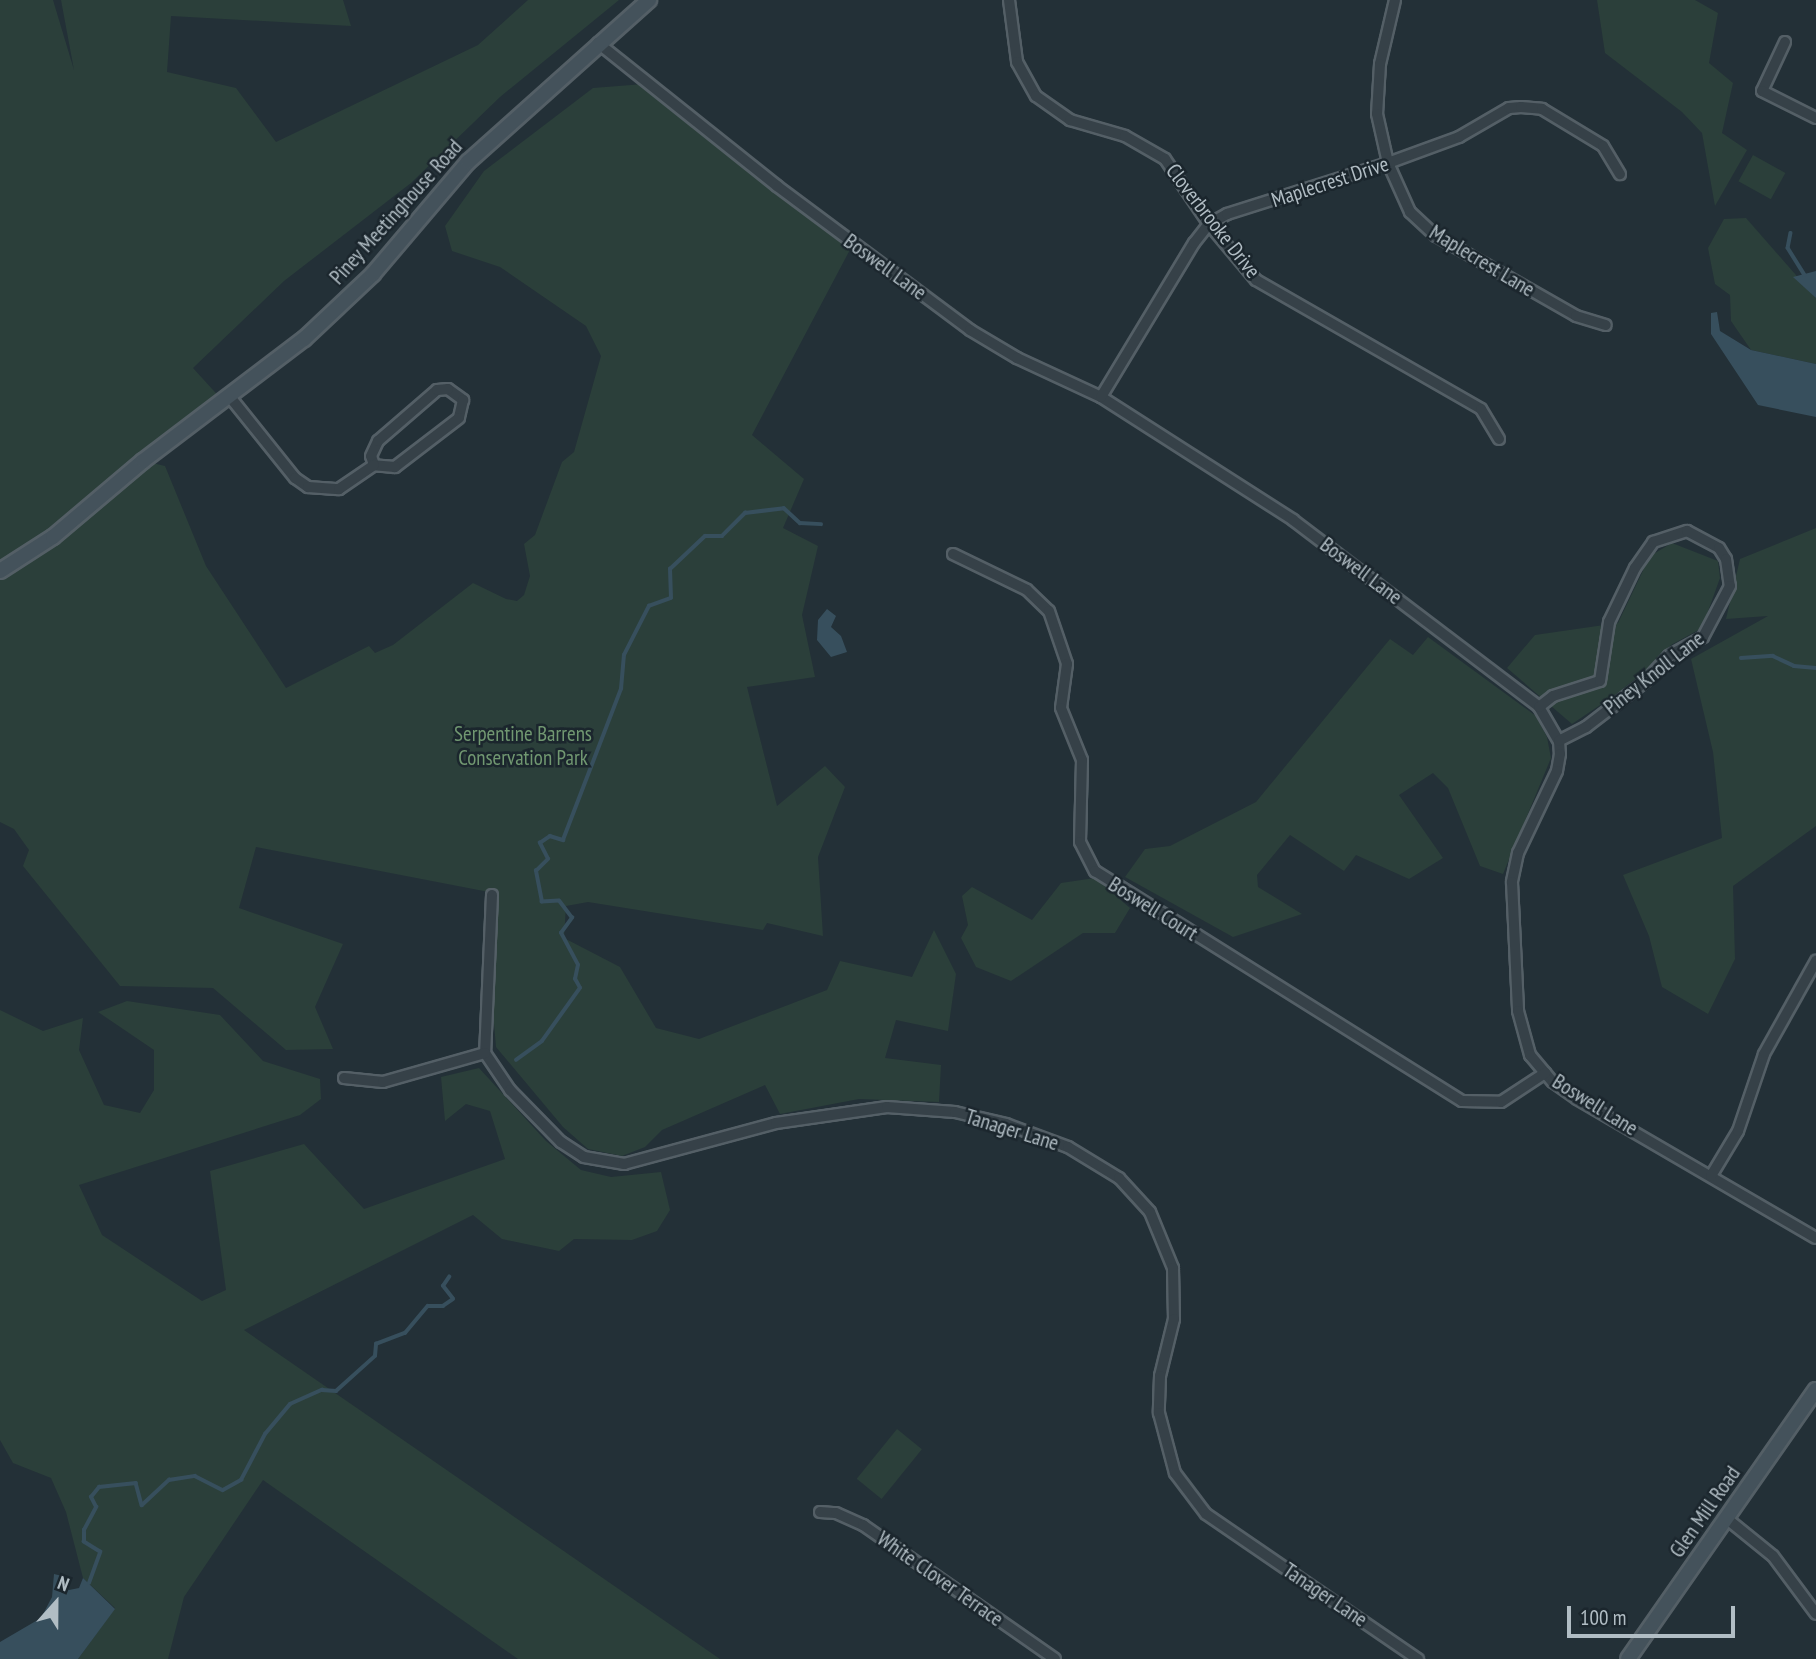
<!DOCTYPE html>
<style>
body{margin:0}
#map{position:relative;width:1816px;height:1659px;overflow:hidden;background:#233037;font-family:"PT Sans Narrow",sans-serif}
div>[style]{position:absolute}
[style*='--x']{left:calc(var(--x)*1px);top:calc(var(--y)*1px);width:calc(var(--w)*1px);rotate:calc(var(--a)*1deg)}
.green>*{inset:0;background:#2b3f3a;transform-origin:0 0}
.water>*{inset:0;background:#374f5d}
.stream>*{height:3.5px;margin:-1.75px;padding:0 1.75px;transform-origin:1.75px;border-radius:1.75px;background:#374f5d}
.roads{filter:drop-shadow(2px 0 #545f66) drop-shadow(-2px 0 #545f66) drop-shadow(0 2px #545f66) drop-shadow(0 -2px #545f66)}
.minor>*{height:10px;margin:-5px;padding:0 5px;transform-origin:5px;border-radius:5px;background:#364148}
.secondary>*{height:14px;margin:-7px;padding:0 7px;transform-origin:7px;border-radius:7px;background:#44525b}
span{translate:-50% -50%;white-space:nowrap;text-align:center;line-height:1.15;-webkit-text-stroke:5px #1b262d;paint-order:stroke}
.street-label{font-size:21px;color:#b1bdc4}
.park-label{font-size:21px;color:#719871}
.north{position:absolute;left:21px;top:1568px;width:70px;height:70px;-webkit-text-stroke:5px #1b262d;paint-order:stroke;rotate:21deg;font-size:19px;font-weight:700;line-height:28px;text-align:center;color:#b1bdc4}
.north::after{content:'';display:block;margin:auto;width:24px;height:32px;background:#b1bdc4;clip-path:polygon(50% 0,100% 100%,50% 72%,0 100%)}
.scale{position:absolute;left:1567px;top:1606px;width:168px;height:32px;box-sizing:border-box;border:4px solid #b1bdc4;border-top:0;padding-left:9px;font-size:21px;line-height:24px;white-space:nowrap;color:#b1bdc4;-webkit-text-stroke:5px #1b262d;paint-order:stroke}
</style>
<div id="map">
<div class="green">
<i style="clip-path:polygon(0 0,53px 0,74px 70px,61px 0,343px 0,351px 26px,171px 16px,167px 72px,236px 88px,276px 142px,478px 45px,528px 0,619px 0,500px 97px,411px 183px,284px 281px,193px 368px,224px 402px,144px 461px,165px 466px,206px 566px,286px 688px,369px 646px,375px 653px,393px 645px,473px 583px,506px 599px,517px 601px,524px 595px,530px 576px,524px 544px,535px 535px,562px 462px,574px 452px,601px 356px,586px 326px,500px 267px,452px 251px,445px 226px,484px 171px,593px 88px,644px 84px,853px 244px,752px 435px,804px 479px,783px 528px,818px 546px,802px 615px,815px 677px,747px 687px,777px 806px,825px 766px,845px 787px,818px 857px,823px 936px,767px 923px,763px 930px,588px 902px,566px 906px,564px 938px,620px 967px,656px 1028px,699px 1039px,827px 990px,840px 961px,912px 977px,934px 930px,956px 974px,948px 1031px,896px 1020px,885px 1058px,941px 1065px,939px 1102px,859px 1099px,780px 1114px,765px 1085px,662px 1130px,645px 1147px,622px 1156px,588px 1149px,563px 1127px,496px 1047px,492px 999px,494px 893px,256px 847px,239px 908px,343px 944px,315px 1007px,333px 1049px,286px 1050px,213px 988px,120px 986px,23px 866px,29px 850px,14px 829px,0 822px)"></i>
<i style="clip-path:polygon(1597px 0,1695px 0,1718px 13px,1709px 63px,1733px 83px,1722px 133px,1747px 150px,1715px 206px,1702px 133px,1682px 112px,1605px 53px)"></i>
<i style="left:1753px;top:155px;width:37px;height:30px;rotate:29deg"></i>
<i style="clip-path:polygon(1746px 218px,1816px 298px,1816px 364px,1751px 350px,1731px 321px,1730px 295px,1715px 284px,1708px 248px,1724px 219px)"></i>
<i style="clip-path:polygon(1816px 528px,1816px 826px,1733px 886px,1735px 959px,1708px 1014px,1662px 987px,1649px 936px,1623px 875px,1722px 838px,1713px 752px,1691px 659px,1768px 616px,1726px 619px,1740px 559px)"></i>
<i style="clip-path:polygon(1672px 543px,1718px 561px,1720px 578px,1702px 628px,1671px 645px,1646px 674px,1572px 724px,1507px 668px,1535px 635px,1618px 623px,1650px 556px)"></i>
<i style="clip-path:polygon(1428px 637px,1536px 716px,1547px 737px,1551px 758px,1503px 874px,1480px 866px,1448px 788px,1433px 773px,1399px 795px,1443px 858px,1409px 879px,1356px 855px,1344px 871px,1290px 835px,1257px 875px,1258px 887px,1302px 914px,1233px 937px,1125px 877px,1145px 849px,1170px 846px,1256px 802px,1390px 639px,1413px 655px)"></i>
<i style="clip-path:polygon(1095px 878px,1130px 908px,1115px 933px,1083px 933px,1011px 981px,976px 967px,961px 938px,968px 925px,962px 896px,972px 887px,1032px 920px,1061px 883px)"></i>
<i style="clip-path:polygon(127px 1001px,220px 1015px,263px 1061px,320px 1079px,321px 1099px,300px 1115px,79px 1185px,102px 1235px,202px 1301px,226px 1290px,210px 1171px,304px 1144px,364px 1209px,505px 1159px,490px 1111px,466px 1104px,445px 1121px,441px 1077px,479px 1068px,546px 1141px,581px 1170px,611px 1177px,661px 1172px,670px 1210px,657px 1231px,632px 1240px,574px 1239px,559px 1251px,502px 1239px,473px 1215px,244px 1330px,720px 1659px,518px 1659px,263px 1480px,184px 1597px,168px 1659px,78px 1659px,115px 1608px,83px 1578px,66px 1512px,51px 1478px,13px 1463px,0 1440px,0 1010px,43px 1031px,83px 1018px,79px 1050px,104px 1105px,140px 1113px,154px 1090px,154px 1050px,98px 1012px)"></i>
<i style="left:897px;top:1429px;width:32px;height:64px;rotate:39deg"></i>
</div>
<div class="water">
<i style="clip-path:polygon(1816px 271px,1816px 298px,1793px 277px)"></i>
<i style="clip-path:polygon(1717px 312px,1720px 331px,1751px 350px,1816px 364px,1816px 417px,1758px 405px,1711px 334px,1711px 313px)"></i>
<i style="clip-path:polygon(827px 609px,836px 616px,831px 627px,841px 636px,847px 652px,831px 657px,817px 640px,818px 620px)"></i>
<i style="clip-path:polygon(54px 1574px,62px 1576px,60px 1585px,69px 1590px,79px 1588px,83px 1578px,115px 1609px,78px 1659px,0 1659px,0 1642px,41px 1618px,52px 1597px)"></i>
</div>
<div class="stream">
<i style="--x:1791;--y:233;--w:15;--a:101"></i>
<i style="--x:1788;--y:248;--w:31;--a:58"></i>
<i style="--x:1741;--y:658;--w:32;--a:-4"></i>
<i style="--x:1773;--y:656;--w:23;--a:25"></i>
<i style="--x:1794;--y:666;--w:22;--a:5"></i>
<i style="--x:516;--y:1060;--w:32;--a:-36"></i>
<i style="--x:542;--y:1041;--w:65;--a:-54.4"></i>
<i style="--x:580;--y:988;--w:10;--a:-119"></i>
<i style="--x:575;--y:979;--w:14;--a:-78"></i>
<i style="--x:578;--y:965;--w:36;--a:-118"></i>
<i style="--x:561;--y:933;--w:19;--a:-54"></i>
<i style="--x:572;--y:918;--w:21;--a:-127"></i>
<i style="--x:559;--y:901;--w:17;--a:177"></i>
<i style="--x:542;--y:902;--w:32;--a:-101"></i>
<i style="--x:536;--y:871;--w:17;--a:-45"></i>
<i style="--x:548;--y:859;--w:18;--a:-117"></i>
<i style="--x:540;--y:843;--w:12;--a:-35"></i>
<i style="--x:550;--y:836;--w:14;--a:17"></i>
<i style="--x:563;--y:840;--w:162;--a:-69"></i>
<i style="--x:621;--y:689;--w:34;--a:-85"></i>
<i style="--x:624;--y:655;--w:55;--a:-63"></i>
<i style="--x:649;--y:606;--w:23;--a:-20"></i>
<i style="--x:671;--y:598;--w:29;--a:-92"></i>
<i style="--x:670;--y:569;--w:48;--a:-43.3"></i>
<i style="--x:705;--y:536;--w:17;--a:0"></i>
<i style="--x:722;--y:536;--w:33;--a:-45"></i>
<i style="--x:745;--y:513;--w:39;--a:-7"></i>
<i style="--x:784;--y:508;--w:22;--a:43"></i>
<i style="--x:800;--y:523;--w:21;--a:3"></i>
<i style="--x:89;--y:1583;--w:33;--a:-70"></i>
<i style="--x:100;--y:1552;--w:19;--a:-148"></i>
<i style="--x:84;--y:1542;--w:12;--a:-90"></i>
<i style="--x:84;--y:1530;--w:26;--a:-62"></i>
<i style="--x:96;--y:1507;--w:11;--a:-117"></i>
<i style="--x:91;--y:1497;--w:13;--a:-51"></i>
<i style="--x:99;--y:1487;--w:37;--a:-6"></i>
<i style="--x:136;--y:1483;--w:23;--a:75"></i>
<i style="--x:142;--y:1505;--w:37;--a:-43"></i>
<i style="--x:169;--y:1480;--w:26;--a:-9"></i>
<i style="--x:195;--y:1476;--w:31;--a:27"></i>
<i style="--x:223;--y:1490;--w:21;--a:-29"></i>
<i style="--x:241;--y:1480;--w:52;--a:-62.4"></i>
<i style="--x:265;--y:1434;--w:39;--a:-50"></i>
<i style="--x:290;--y:1404;--w:35;--a:-24"></i>
<i style="--x:322;--y:1390;--w:14;--a:4"></i>
<i style="--x:336;--y:1391;--w:52;--a:-41.9"></i>
<i style="--x:375;--y:1356;--w:12;--a:-85"></i>
<i style="--x:376;--y:1344;--w:31;--a:-21"></i>
<i style="--x:405;--y:1333;--w:35;--a:-50"></i>
<i style="--x:428;--y:1306;--w:15;--a:0"></i>
<i style="--x:443;--y:1306;--w:12;--a:-35"></i>
<i style="--x:453;--y:1299;--w:16;--a:-128"></i>
<i style="--x:443;--y:1286;--w:11;--a:-56"></i>
</div>
<div class="roads">
<div class="minor">
<i style="--x:1009;--y:0;--w:63;--a:82.6"></i>
<i style="--x:1017;--y:62;--w:39;--a:61"></i>
<i style="--x:1036;--y:96;--w:42;--a:35.2"></i>
<i style="--x:1070;--y:120;--w:57;--a:16.2"></i>
<i style="--x:1125;--y:136;--w:46;--a:29.9"></i>
<i style="--x:1165;--y:159;--w:78;--a:55.9"></i>
<i style="--x:1209;--y:224;--w:73;--a:50"></i>
<i style="--x:1256;--y:280;--w:259;--a:29.8"></i>
<i style="--x:1481;--y:409;--w:35;--a:59"></i>
<i style="--x:1395;--y:0;--w:66;--a:103.2"></i>
<i style="--x:1380;--y:64;--w:50;--a:93.4"></i>
<i style="--x:1377;--y:114;--w:50;--a:77.3"></i>
<i style="--x:1388;--y:163;--w:54;--a:65.8"></i>
<i style="--x:1410;--y:212;--w:35;--a:43"></i>
<i style="--x:1436;--y:236;--w:161;--a:29.7"></i>
<i style="--x:1576;--y:316;--w:31;--a:17"></i>
<i style="--x:1785;--y:42;--w:54;--a:115.1"></i>
<i style="--x:1762;--y:91;--w:60;--a:26.6"></i>
<i style="--x:598;--y:43;--w:229;--a:38.6"></i>
<i style="--x:777;--y:186;--w:241;--a:36.7"></i>
<i style="--x:970;--y:330;--w:55;--a:30.8"></i>
<i style="--x:1017;--y:358;--w:93;--a:24.9"></i>
<i style="--x:1101;--y:397;--w:228;--a:32.6"></i>
<i style="--x:1293;--y:520;--w:309;--a:37.2"></i>
<i style="--x:1539;--y:707;--w:39;--a:60"></i>
<i style="--x:1559;--y:741;--w:13;--a:86"></i>
<i style="--x:1560;--y:754;--w:17;--a:100"></i>
<i style="--x:1557;--y:771;--w:91;--a:115.4"></i>
<i style="--x:1518;--y:853;--w:30;--a:102"></i>
<i style="--x:1512;--y:882;--w:129;--a:87.3"></i>
<i style="--x:1518;--y:1011;--w:46;--a:74.7"></i>
<i style="--x:1530;--y:1055;--w:35;--a:50"></i>
<i style="--x:1553;--y:1082;--w:29;--a:35"></i>
<i style="--x:1577;--y:1099;--w:276;--a:30.2"></i>
<i style="--x:448;--y:389;--w:19;--a:36"></i>
<i style="--x:463;--y:400;--w:18;--a:103"></i>
<i style="--x:459;--y:418;--w:81;--a:142.6"></i>
<i style="--x:395;--y:467;--w:21;--a:-175"></i>
<i style="--x:374;--y:465;--w:9;--a:-108"></i>
<i style="--x:371;--y:456;--w:17;--a:-65"></i>
<i style="--x:378;--y:441;--w:78;--a:-40.8"></i>
<i style="--x:437;--y:390;--w:11;--a:-5"></i>
<i style="--x:230;--y:397;--w:104;--a:51.3"></i>
<i style="--x:295;--y:478;--w:16;--a:35"></i>
<i style="--x:308;--y:487;--w:31;--a:4"></i>
<i style="--x:339;--y:489;--w:42;--a:-34.4"></i>
<i style="--x:1101;--y:397;--w:180;--a:-58.9"></i>
<i style="--x:1194;--y:243;--w:24;--a:-52"></i>
<i style="--x:1209;--y:224;--w:21;--a:-29"></i>
<i style="--x:1227;--y:214;--w:169;--a:-17.6"></i>
<i style="--x:1388;--y:163;--w:76;--a:-20.1"></i>
<i style="--x:1459;--y:137;--w:58;--a:-30.1"></i>
<i style="--x:1509;--y:108;--w:12;--a:-5"></i>
<i style="--x:1521;--y:107;--w:21;--a:5"></i>
<i style="--x:1542;--y:109;--w:71;--a:31.2"></i>
<i style="--x:1603;--y:146;--w:33;--a:59"></i>
<i style="--x:953;--y:554;--w:82;--a:25.9"></i>
<i style="--x:1027;--y:590;--w:30;--a:44"></i>
<i style="--x:1049;--y:611;--w:56;--a:71.2"></i>
<i style="--x:1067;--y:664;--w:44;--a:97.8"></i>
<i style="--x:1061;--y:708;--w:56;--a:68"></i>
<i style="--x:1082;--y:760;--w:82;--a:91.4"></i>
<i style="--x:1080;--y:842;--w:33;--a:63"></i>
<i style="--x:1095;--y:871;--w:433;--a:32.1"></i>
<i style="--x:1462;--y:1101;--w:39;--a:1"></i>
<i style="--x:1501;--y:1102;--w:53;--a:-33.4"></i>
<i style="--x:1539;--y:707;--w:18;--a:-38"></i>
<i style="--x:1553;--y:696;--w:49;--a:-17.7"></i>
<i style="--x:1600;--y:681;--w:60;--a:-81.3"></i>
<i style="--x:1609;--y:622;--w:60;--a:-64.3"></i>
<i style="--x:1635;--y:568;--w:32;--a:-55"></i>
<i style="--x:1653;--y:542;--w:36;--a:-18"></i>
<i style="--x:1687;--y:531;--w:36;--a:28"></i>
<i style="--x:1719;--y:548;--w:13;--a:58"></i>
<i style="--x:1726;--y:559;--w:27;--a:82"></i>
<i style="--x:1730;--y:586;--w:58;--a:117.9"></i>
<i style="--x:1703;--y:637;--w:39;--a:151"></i>
<i style="--x:1669;--y:656;--w:34;--a:133"></i>
<i style="--x:1646;--y:681;--w:76;--a:142.5"></i>
<i style="--x:1586;--y:727;--w:30;--a:153"></i>
<i style="--x:492;--y:895;--w:158;--a:92.5"></i>
<i style="--x:485;--y:1053;--w:45;--a:56"></i>
<i style="--x:510;--y:1090;--w:73;--a:45.6"></i>
<i style="--x:561;--y:1142;--w:27;--a:33"></i>
<i style="--x:584;--y:1157;--w:41;--a:9.9"></i>
<i style="--x:624;--y:1164;--w:157;--a:-15.1"></i>
<i style="--x:776;--y:1123;--w:112;--a:-8.2"></i>
<i style="--x:887;--y:1107;--w:68;--a:4.2"></i>
<i style="--x:955;--y:1112;--w:52;--a:13.2"></i>
<i style="--x:1006;--y:1124;--w:66;--a:20.4"></i>
<i style="--x:1068;--y:1147;--w:60;--a:31.3"></i>
<i style="--x:1119;--y:1178;--w:46;--a:47.6"></i>
<i style="--x:1150;--y:1212;--w:61;--a:67.7"></i>
<i style="--x:1173;--y:1268;--w:51;--a:88.9"></i>
<i style="--x:1174;--y:1319;--w:59;--a:103.8"></i>
<i style="--x:1160;--y:1376;--w:37;--a:92"></i>
<i style="--x:1159;--y:1413;--w:62;--a:75.1"></i>
<i style="--x:1175;--y:1473;--w:51;--a:52.9"></i>
<i style="--x:1206;--y:1514;--w:257;--a:34.4"></i>
<i style="--x:344;--y:1078;--w:39;--a:6"></i>
<i style="--x:383;--y:1082;--w:106;--a:-15.9"></i>
<i style="--x:1711;--y:1176;--w:52;--a:-59"></i>
<i style="--x:1738;--y:1131;--w:81;--a:-71.3"></i>
<i style="--x:1764;--y:1054;--w:107;--a:-60.8"></i>
<i style="--x:820;--y:1512;--w:16;--a:4"></i>
<i style="--x:836;--y:1513;--w:30;--a:24"></i>
<i style="--x:863;--y:1525;--w:234;--a:34.9"></i>
<i style="--x:1726;--y:1518;--w:60;--a:39"></i>
<i style="--x:1773;--y:1556;--w:72;--a:53.4"></i>
</div>
<div class="secondary">
<i style="--x:0;--y:571;--w:63;--a:-32.7"></i>
<i style="--x:53;--y:537;--w:118;--a:-40.2"></i>
<i style="--x:143;--y:461;--w:202;--a:-37.2"></i>
<i style="--x:304;--y:339;--w:95;--a:-43.3"></i>
<i style="--x:373;--y:274;--w:147;--a:-49.7"></i>
<i style="--x:468;--y:162;--w:243;--a:-41.8"></i>
<i style="--x:1628;--y:1659;--w:328;--a:-55.1"></i>
</div>
</div>
<div class="street-label">
<span style="left:1330px;top:182px;rotate:-18deg">Maplecrest Drive</span>
<span style="left:396px;top:212px;rotate:-48deg">Piney Meetinghouse Road</span>
<span style="left:1213px;top:221px;rotate:52deg">Cloverbrooke Drive</span>
<span style="left:1482px;top:261px;rotate:31deg">Maplecrest Lane</span>
<span style="left:885px;top:267px;rotate:36deg">Boswell Lane</span>
<span style="left:1361px;top:571px;rotate:37deg">Boswell Lane</span>
<span style="left:1654px;top:673px;rotate:-38deg">Piney Knoll Lane</span>
<span style="left:1153px;top:909px;rotate:32deg">Boswell Court</span>
<span style="left:1595px;top:1105px;rotate:32deg">Boswell Lane</span>
<span style="left:1012px;top:1130px;rotate:17deg">Tanager Lane</span>
<span style="left:1705px;top:1512px;rotate:-55deg">Glen Mill Road</span>
<span style="left:940px;top:1579px;rotate:35deg">White Clover Terrace</span>
<span style="left:1325px;top:1595px;rotate:34deg">Tanager Lane</span>
</div>
<div class="park-label">
<span style="left:523px;top:746px">Serpentine Barrens<br>Conservation Park</span>
</div>
<div class="north">N</div>
<div class="scale">100 m</div>
</div>
